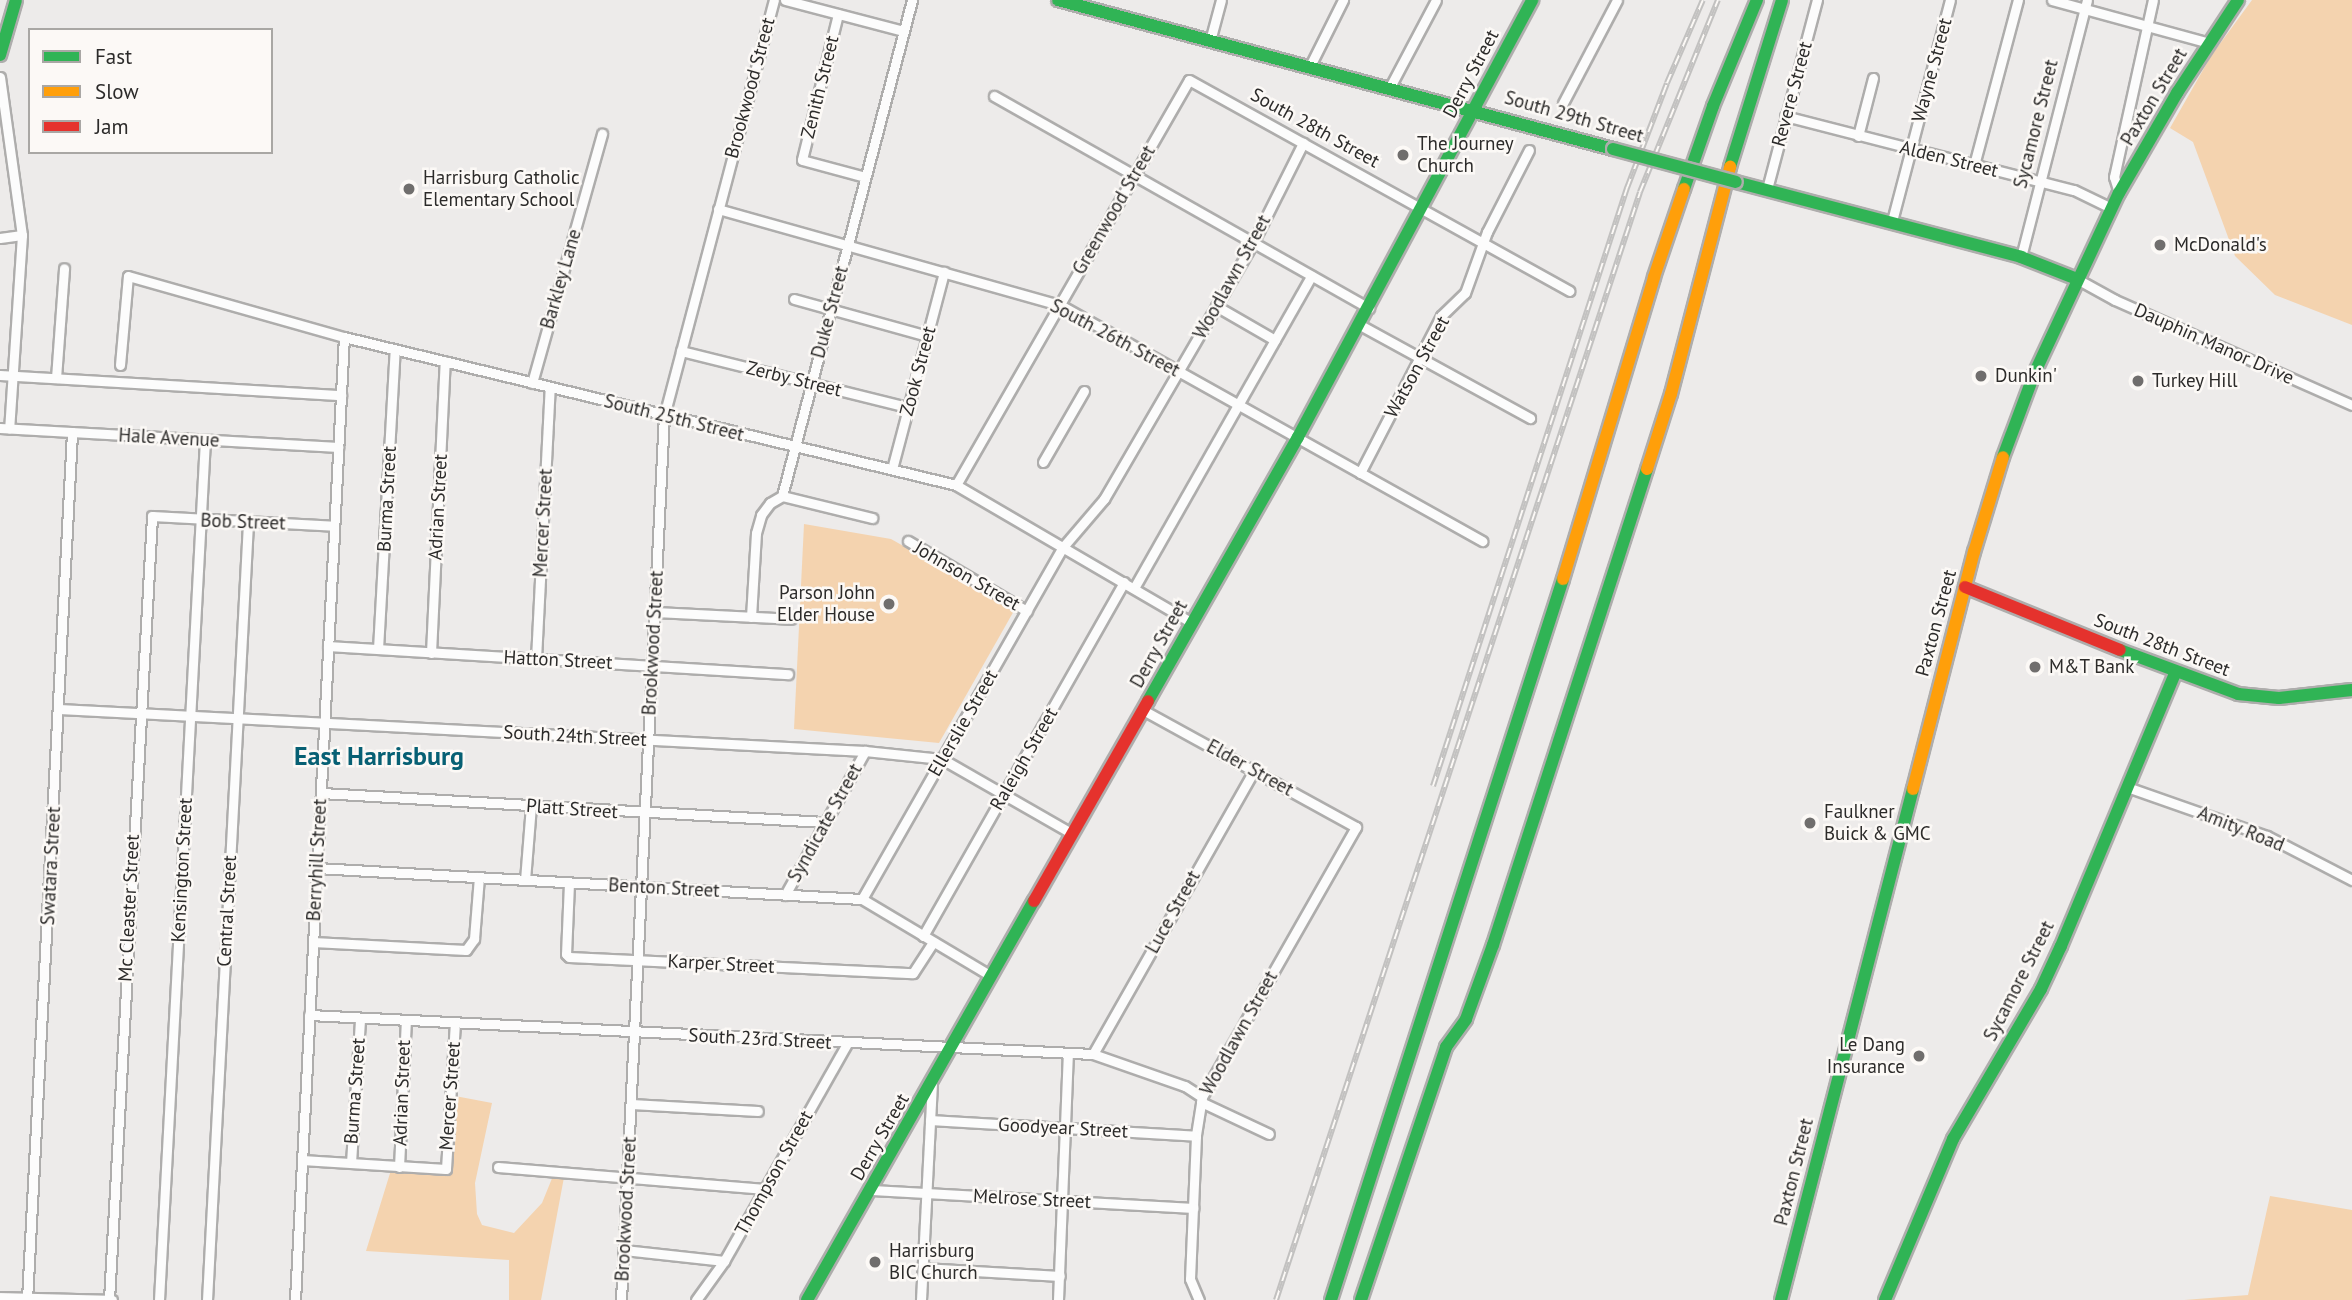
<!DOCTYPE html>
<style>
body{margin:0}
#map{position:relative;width:2352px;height:1300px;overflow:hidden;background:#edebea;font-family:"PT Sans",sans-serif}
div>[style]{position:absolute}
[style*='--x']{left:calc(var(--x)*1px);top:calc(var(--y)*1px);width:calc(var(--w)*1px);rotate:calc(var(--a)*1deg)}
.green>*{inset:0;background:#f4d3af}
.roads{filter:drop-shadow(2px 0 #aeadac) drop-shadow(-2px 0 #aeadac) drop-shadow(0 2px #aeadac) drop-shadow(0 -2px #aeadac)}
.street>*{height:9px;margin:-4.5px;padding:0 4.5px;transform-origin:4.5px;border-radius:4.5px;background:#fcfcfc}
.fast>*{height:12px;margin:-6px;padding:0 6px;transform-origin:6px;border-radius:6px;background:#30b455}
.slow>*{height:12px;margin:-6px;padding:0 6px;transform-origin:6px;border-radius:6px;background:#ff9f0a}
.jam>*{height:12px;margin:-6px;padding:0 6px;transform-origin:6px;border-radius:6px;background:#e5322d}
.rail>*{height:6px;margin-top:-3px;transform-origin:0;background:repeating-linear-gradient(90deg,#fcf9f6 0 10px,#c2c1c0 0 20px);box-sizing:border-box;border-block:2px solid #c2c1c0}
.bridges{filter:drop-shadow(2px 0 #aeadac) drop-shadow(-2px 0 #aeadac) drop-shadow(0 2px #aeadac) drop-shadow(0 -2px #aeadac)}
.fast-bridge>*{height:12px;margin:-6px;padding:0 6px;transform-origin:6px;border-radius:6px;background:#30b455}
.dots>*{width:19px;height:19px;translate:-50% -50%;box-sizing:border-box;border:4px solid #fcf9f6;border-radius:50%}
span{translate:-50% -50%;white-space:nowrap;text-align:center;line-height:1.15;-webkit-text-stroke:5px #fcf9f6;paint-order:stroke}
.street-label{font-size:19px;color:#2c2b2a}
.poi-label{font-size:19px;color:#2c2b2a}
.left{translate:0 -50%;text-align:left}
.right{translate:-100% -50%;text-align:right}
.district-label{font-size:26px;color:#076074;font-weight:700}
.legend{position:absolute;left:28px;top:28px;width:245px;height:126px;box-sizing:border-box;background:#fcf9f6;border:2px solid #a9a7a4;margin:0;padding:9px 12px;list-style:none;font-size:21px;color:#2c2b2a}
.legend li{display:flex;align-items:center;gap:14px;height:35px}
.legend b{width:35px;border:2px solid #a9a7a4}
</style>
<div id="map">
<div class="green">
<i style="clip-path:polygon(2252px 0,2352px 0,2352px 325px,2275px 295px,2235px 256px,2193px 142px,2170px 128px,2211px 56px)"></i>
<i style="clip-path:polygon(804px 524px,891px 539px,1015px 609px,939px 743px,794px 729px)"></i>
<i style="clip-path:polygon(455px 1096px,492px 1103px,475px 1183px,477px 1214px,482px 1225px,514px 1233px,542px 1203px,555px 1171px,565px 1172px,541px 1300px,509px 1300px,509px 1260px,366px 1251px,391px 1170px,449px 1172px)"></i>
<i style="clip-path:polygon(2270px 1196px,2352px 1210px,2352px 1300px,2184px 1300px,2248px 1295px)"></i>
</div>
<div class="roads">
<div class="street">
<i style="--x:785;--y:0;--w:122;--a:14.7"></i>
<i style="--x:2052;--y:0;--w:163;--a:15.3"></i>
<i style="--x:838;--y:14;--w:150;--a:103.9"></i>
<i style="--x:802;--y:160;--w:65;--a:15.1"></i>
<i style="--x:1210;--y:41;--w:42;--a:-75"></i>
<i style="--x:1310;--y:66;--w:74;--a:-63.4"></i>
<i style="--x:0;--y:77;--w:160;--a:82.1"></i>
<i style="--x:22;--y:235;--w:194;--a:93.8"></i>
<i style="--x:1390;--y:87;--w:98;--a:-62.1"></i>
<i style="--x:994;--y:96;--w:431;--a:29.5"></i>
<i style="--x:1563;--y:103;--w:116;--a:-62.3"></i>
<i style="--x:1785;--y:116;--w:298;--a:14.4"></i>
<i style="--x:2074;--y:190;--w:41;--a:25.9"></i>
<i style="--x:1858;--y:136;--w:60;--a:-75.5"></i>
<i style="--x:1974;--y:165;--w:171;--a:-75.1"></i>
<i style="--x:1767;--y:189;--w:196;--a:-75.2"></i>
<i style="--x:2119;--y:193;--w:17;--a:-107"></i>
<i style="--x:2114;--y:177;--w:181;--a:-77.6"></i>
<i style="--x:718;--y:209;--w:355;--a:15.7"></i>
<i style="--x:1060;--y:305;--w:484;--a:29.2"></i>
<i style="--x:1892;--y:221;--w:228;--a:-75.3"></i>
<i style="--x:0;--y:238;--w:22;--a:-8"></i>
<i style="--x:2021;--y:257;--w:265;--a:-75.6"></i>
<i style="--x:2077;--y:279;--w:43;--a:28.9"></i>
<i style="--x:2115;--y:300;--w:259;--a:23.9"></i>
<i style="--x:794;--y:299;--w:138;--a:15.5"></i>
<i style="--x:1216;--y:306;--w:68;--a:30"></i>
<i style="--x:1360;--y:325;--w:194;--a:28.7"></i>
<i style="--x:681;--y:351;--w:234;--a:13.9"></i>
<i style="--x:120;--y:365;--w:89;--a:-84.9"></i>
<i style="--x:128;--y:276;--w:224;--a:15.8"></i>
<i style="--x:344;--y:337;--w:630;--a:13.59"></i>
<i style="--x:956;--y:485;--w:273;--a:30.3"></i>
<i style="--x:0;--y:375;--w:342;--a:3.4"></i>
<i style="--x:56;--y:378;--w:110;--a:-85.8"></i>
<i style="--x:532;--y:383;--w:259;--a:-74.3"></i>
<i style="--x:0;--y:428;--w:339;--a:3.2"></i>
<i style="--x:1043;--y:462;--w:82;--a:-60"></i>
<i style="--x:892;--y:469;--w:204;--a:-75.2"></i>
<i style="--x:1360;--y:473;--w:177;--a:-62.7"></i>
<i style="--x:1441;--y:316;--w:33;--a:-44"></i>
<i style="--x:1465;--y:293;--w:65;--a:-70.2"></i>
<i style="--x:1487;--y:232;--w:92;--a:-62.9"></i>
<i style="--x:956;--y:485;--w:467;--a:-60.1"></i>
<i style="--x:1189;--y:80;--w:435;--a:29"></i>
<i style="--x:782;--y:496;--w:93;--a:13.7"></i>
<i style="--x:908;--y:541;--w:138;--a:30.5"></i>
<i style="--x:1134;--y:588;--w:359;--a:-60.4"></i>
<i style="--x:655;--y:612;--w:136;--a:2.9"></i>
<i style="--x:751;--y:617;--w:84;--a:-86.6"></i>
<i style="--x:756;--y:533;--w:19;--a:-74"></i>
<i style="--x:761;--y:515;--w:15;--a:-53"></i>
<i style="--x:770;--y:503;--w:14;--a:-30"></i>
<i style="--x:782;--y:496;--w:513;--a:-75.31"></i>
<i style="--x:328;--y:646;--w:461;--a:3.5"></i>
<i style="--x:378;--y:649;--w:300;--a:-86.8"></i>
<i style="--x:431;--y:653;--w:292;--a:-87.3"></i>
<i style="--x:536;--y:659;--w:272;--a:-87.1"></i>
<i style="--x:59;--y:709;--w:807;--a:2.98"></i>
<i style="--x:865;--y:751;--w:77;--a:5.9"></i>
<i style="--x:942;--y:759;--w:149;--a:29.8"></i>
<i style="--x:1143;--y:710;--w:243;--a:28.8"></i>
<i style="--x:1356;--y:827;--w:311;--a:119.7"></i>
<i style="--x:1202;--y:1097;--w:39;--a:99"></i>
<i style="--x:1196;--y:1136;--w:143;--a:92.4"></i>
<i style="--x:1190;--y:1279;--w:23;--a:67"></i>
<i style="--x:2127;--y:787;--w:148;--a:19.3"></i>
<i style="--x:2267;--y:836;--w:96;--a:27.4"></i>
<i style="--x:321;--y:793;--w:504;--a:3.3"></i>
<i style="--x:317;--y:868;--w:546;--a:3.26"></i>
<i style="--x:862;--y:899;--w:150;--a:30.8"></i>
<i style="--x:525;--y:880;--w:74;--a:-85.4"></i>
<i style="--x:569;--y:883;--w:71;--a:92.4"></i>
<i style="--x:566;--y:954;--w:4;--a:45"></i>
<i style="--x:569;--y:957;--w:344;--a:2.7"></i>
<i style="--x:913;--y:973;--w:37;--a:-57"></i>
<i style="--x:785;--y:895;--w:165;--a:-60.9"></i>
<i style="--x:862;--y:899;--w:405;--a:-60.3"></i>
<i style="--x:1063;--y:547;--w:63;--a:-49.5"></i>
<i style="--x:1104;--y:499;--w:296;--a:-59.8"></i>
<i style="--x:1253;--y:243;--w:112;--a:-63.4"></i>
<i style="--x:923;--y:936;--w:407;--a:-60.4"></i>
<i style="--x:313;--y:942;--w:153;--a:3"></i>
<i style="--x:466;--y:950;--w:14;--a:-54"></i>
<i style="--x:474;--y:939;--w:62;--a:-85.4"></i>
<i style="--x:309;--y:1015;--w:785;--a:2.85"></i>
<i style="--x:1093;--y:1054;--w:97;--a:19.2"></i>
<i style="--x:1185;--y:1086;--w:20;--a:33"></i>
<i style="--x:1093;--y:1054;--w:326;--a:-60.4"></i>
<i style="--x:1201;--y:1102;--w:75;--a:25.2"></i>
<i style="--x:631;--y:1104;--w:127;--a:3.2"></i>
<i style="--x:930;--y:1120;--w:266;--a:3.4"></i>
<i style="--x:302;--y:1160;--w:144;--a:3.6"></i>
<i style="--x:446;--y:1169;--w:146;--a:-86.5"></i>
<i style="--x:351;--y:1163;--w:145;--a:-86.4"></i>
<i style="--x:399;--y:1167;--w:147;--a:-87.3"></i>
<i style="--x:498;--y:1167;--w:268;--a:4.7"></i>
<i style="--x:872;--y:1190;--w:322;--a:3.2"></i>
<i style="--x:624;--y:1250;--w:101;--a:6.3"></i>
<i style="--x:923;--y:1268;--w:137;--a:3.3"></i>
<i style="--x:0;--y:1297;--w:112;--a:1.5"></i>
<i style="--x:27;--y:1300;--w:869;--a:-87.03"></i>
<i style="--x:109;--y:1300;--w:785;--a:-86.86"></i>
<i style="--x:152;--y:516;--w:182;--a:3.1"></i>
<i style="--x:159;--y:1300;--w:861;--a:-86.94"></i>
<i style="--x:207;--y:1300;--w:778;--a:-86.98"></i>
<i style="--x:295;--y:1300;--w:964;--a:-87.09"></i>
<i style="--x:621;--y:1300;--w:885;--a:-87.22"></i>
<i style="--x:664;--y:416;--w:430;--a:-75.2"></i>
<i style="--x:696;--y:1300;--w:48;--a:-54.3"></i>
<i style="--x:724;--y:1261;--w:249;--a:-60.5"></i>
<i style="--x:921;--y:1300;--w:215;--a:-87.1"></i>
<i style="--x:1058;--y:1300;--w:245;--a:-87.7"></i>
</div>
<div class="fast">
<i style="--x:1058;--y:0;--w:575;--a:15.03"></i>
<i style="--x:0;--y:55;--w:57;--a:-73.8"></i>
<i style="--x:1730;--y:167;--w:175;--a:-72.7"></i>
<i style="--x:1736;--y:182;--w:295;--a:14.7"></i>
<i style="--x:2021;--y:257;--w:60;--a:21.4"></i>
<i style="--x:1684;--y:189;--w:88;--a:-70.7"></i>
<i style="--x:1713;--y:106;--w:115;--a:-67.5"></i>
<i style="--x:2003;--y:457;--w:91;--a:-69.4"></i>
<i style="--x:2035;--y:372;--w:198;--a:-64.9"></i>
<i style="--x:2119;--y:193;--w:116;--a:-59.9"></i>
<i style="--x:2177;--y:93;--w:111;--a:-56.7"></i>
<i style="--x:2120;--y:650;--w:126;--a:20.4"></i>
<i style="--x:2238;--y:694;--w:41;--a:5.6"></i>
<i style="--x:2279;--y:698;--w:73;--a:-6.3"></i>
<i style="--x:1148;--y:701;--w:304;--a:-60.4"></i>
<i style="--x:1298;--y:437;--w:496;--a:-61.8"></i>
<i style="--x:807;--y:1300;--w:459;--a:-60.4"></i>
<i style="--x:1331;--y:1300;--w:757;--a:-72.16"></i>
<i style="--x:1361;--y:1300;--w:267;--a:-71.4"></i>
<i style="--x:1446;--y:1047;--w:34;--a:-54"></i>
<i style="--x:1466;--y:1019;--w:79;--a:-70"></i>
<i style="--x:1493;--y:945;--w:500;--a:-72.07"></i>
<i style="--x:1781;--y:1300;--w:528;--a:-75.52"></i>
<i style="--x:1885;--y:1300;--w:175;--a:-67.1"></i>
<i style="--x:1953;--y:1139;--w:174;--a:-59.6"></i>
<i style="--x:2041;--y:989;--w:47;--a:-65.1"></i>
<i style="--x:2061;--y:946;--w:296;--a:-67.3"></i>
</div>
<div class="slow">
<i style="--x:1647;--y:469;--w:79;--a:-72.3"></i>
<i style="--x:1671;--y:394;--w:235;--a:-75.4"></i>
<i style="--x:1563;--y:579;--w:315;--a:-73.2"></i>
<i style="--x:1654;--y:277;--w:93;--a:-71.2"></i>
<i style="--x:1913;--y:789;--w:245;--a:-75.6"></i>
<i style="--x:1974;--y:552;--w:99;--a:-73"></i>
</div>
<div class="jam">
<i style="--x:1965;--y:587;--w:167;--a:22.1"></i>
<i style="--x:1034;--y:901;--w:230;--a:-60.3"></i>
</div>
</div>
<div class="rail">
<i style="--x:1433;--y:786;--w:629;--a:-72.03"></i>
<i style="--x:1627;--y:188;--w:112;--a:-69.1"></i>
<i style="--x:1667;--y:83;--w:90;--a:-66.6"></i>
<i style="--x:1276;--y:1300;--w:1166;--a:-71.81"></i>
<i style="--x:1640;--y:192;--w:207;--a:-67.9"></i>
</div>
<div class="bridges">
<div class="fast-bridge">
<i style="--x:1613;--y:149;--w:127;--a:15"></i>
</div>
</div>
<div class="dots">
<i style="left:1403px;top:155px;background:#706e6d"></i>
<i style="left:409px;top:189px;background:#706e6d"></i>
<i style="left:2160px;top:245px;background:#706e6d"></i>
<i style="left:1981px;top:376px;background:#706e6d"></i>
<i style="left:2138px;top:381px;background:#706e6d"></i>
<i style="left:889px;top:604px;background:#706e6d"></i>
<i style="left:2035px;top:667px;background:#706e6d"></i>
<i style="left:1810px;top:823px;background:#706e6d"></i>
<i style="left:1919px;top:1056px;background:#706e6d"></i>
<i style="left:875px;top:1262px;background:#706e6d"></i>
</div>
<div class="street-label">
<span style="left:1932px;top:70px;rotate:-75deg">Wayne Street</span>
<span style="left:1471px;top:74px;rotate:-62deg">Derry Street</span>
<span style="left:820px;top:87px;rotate:-76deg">Zenith Street</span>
<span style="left:750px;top:88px;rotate:-75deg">Brookwood Street</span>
<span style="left:1792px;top:94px;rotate:-75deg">Revere Street</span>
<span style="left:2154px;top:97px;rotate:-59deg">Paxton Street</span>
<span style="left:1574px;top:117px;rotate:16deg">South 29th Street</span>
<span style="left:2036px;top:124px;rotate:-76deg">Sycamore Street</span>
<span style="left:1315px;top:128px;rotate:29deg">South 28th Street</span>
<span style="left:1949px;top:159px;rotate:14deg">Alden Street</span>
<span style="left:1114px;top:210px;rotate:-60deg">Greenwood Street</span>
<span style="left:1232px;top:277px;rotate:-61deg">Woodlawn Street</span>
<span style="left:561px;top:279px;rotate:-74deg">Barkley Lane</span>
<span style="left:830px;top:312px;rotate:-75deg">Duke Street</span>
<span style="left:1115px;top:338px;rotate:28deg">South 26th Street</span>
<span style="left:2214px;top:344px;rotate:24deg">Dauphin Manor Drive</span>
<span style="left:1417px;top:367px;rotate:-61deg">Watson Street</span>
<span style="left:918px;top:371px;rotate:-75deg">Zook Street</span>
<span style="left:794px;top:379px;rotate:14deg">Zerby Street</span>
<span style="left:674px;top:418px;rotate:14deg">South 25th Street</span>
<span style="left:169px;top:438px;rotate:3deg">Hale Avenue</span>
<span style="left:387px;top:499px;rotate:-87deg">Burma Street</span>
<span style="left:438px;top:507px;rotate:-87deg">Adrian Street</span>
<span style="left:243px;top:522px;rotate:2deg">Bob Street</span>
<span style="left:543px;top:523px;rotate:-87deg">Mercer Street</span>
<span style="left:967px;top:576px;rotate:30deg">Johnson Street</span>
<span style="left:1936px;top:623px;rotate:-75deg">Paxton Street</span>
<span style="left:653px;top:643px;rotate:-87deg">Brookwood Street</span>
<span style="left:1159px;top:644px;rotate:-61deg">Derry Street</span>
<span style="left:2162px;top:645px;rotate:21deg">South 28th Street</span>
<span style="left:558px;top:660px;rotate:3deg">Hatton Street</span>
<span style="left:963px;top:723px;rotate:-60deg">Ellerslie Street</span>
<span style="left:575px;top:736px;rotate:3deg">South 24th Street</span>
<span style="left:1024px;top:759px;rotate:-60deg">Raleigh Street</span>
<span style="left:1250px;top:768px;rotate:29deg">Elder Street</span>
<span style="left:572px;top:809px;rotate:4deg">Platt Street</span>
<span style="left:825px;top:823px;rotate:-61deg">Syndicate Street</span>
<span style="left:2241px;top:829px;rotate:22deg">Amity Road</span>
<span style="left:317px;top:860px;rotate:-87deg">Berryhill Street</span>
<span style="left:51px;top:866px;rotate:-87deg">Swatara Street</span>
<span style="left:182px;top:870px;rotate:-87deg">Kensington Street</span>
<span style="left:664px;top:888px;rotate:3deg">Benton Street</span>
<span style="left:129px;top:908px;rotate:-87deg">Mc Cleaster Street</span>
<span style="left:227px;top:911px;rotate:-87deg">Central Street</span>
<span style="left:1173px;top:912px;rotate:-61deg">Luce Street</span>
<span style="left:721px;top:964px;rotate:3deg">Karper Street</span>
<span style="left:2019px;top:981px;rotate:-63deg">Sycamore Street</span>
<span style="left:1239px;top:1033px;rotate:-61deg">Woodlawn Street</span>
<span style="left:760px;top:1039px;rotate:3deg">South 23rd Street</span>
<span style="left:355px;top:1091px;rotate:-86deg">Burma Street</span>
<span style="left:402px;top:1093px;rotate:-88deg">Adrian Street</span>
<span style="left:450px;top:1096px;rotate:-86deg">Mercer Street</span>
<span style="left:1063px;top:1128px;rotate:3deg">Goodyear Street</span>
<span style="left:880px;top:1137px;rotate:-60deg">Derry Street</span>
<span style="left:1794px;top:1172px;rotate:-76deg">Paxton Street</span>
<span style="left:774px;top:1173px;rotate:-61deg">Thompson Street</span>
<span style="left:1032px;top:1199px;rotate:3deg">Melrose Street</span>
<span style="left:626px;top:1209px;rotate:-87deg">Brookwood Street</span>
</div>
<div class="poi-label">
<span class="left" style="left:1417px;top:155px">The Journey<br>Church</span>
<span class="left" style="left:423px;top:189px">Harrisburg Catholic<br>Elementary School</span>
<span class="left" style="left:2174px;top:245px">McDonald's</span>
<span class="left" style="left:1995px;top:376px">Dunkin'</span>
<span class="left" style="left:2152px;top:381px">Turkey Hill</span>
<span class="right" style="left:875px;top:604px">Parson John<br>Elder House</span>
<span class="left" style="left:2049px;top:667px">M&amp;T Bank</span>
<span class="left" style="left:1824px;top:823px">Faulkner<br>Buick &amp; GMC</span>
<span class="right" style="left:1905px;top:1056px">Le Dang<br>Insurance</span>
<span class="left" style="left:889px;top:1262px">Harrisburg<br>BIC Church</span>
</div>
<div class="district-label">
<span style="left:379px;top:756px">East Harrisburg</span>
</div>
<ul class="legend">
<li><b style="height:9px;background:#30b455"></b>Fast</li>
<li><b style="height:9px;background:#ff9f0a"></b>Slow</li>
<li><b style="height:9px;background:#e5322d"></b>Jam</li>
</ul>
</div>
